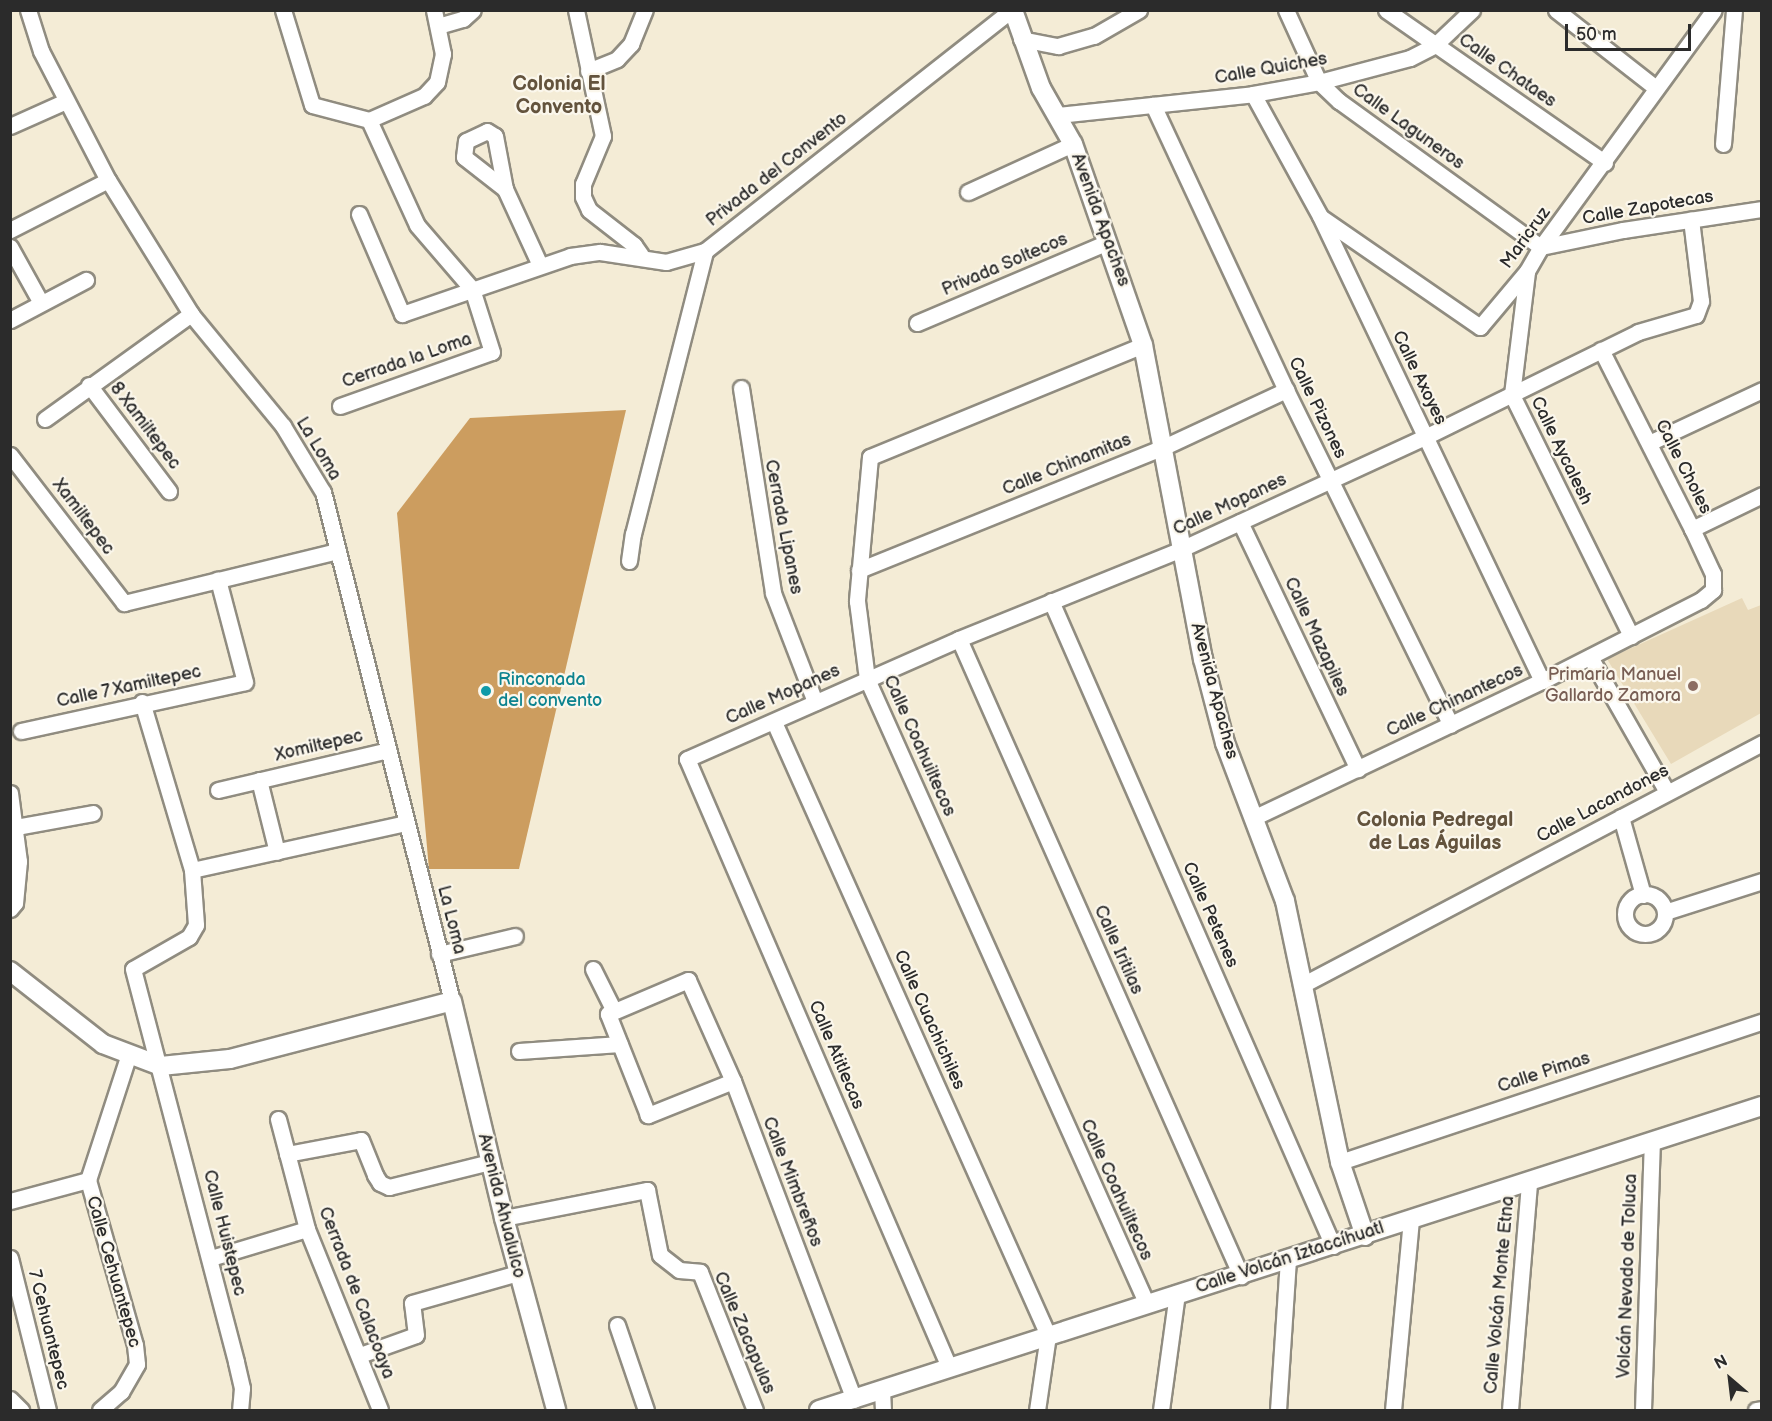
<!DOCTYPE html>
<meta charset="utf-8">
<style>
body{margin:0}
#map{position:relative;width:1772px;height:1421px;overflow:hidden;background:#f4ecd6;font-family:"Balsamiq Sans",sans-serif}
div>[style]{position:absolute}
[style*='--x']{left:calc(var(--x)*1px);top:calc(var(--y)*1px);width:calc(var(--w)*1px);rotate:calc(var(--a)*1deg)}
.built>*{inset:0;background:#e8d9ba}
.building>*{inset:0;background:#cc9d5f}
.roads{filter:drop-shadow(2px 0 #908c80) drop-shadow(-2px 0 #908c80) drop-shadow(0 2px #908c80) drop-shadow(0 -2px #908c80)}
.minor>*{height:15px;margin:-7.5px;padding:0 7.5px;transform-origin:7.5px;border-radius:7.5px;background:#fff}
.minor>.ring{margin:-7.5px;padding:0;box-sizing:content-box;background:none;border:15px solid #fff;border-radius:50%}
.tertiary>*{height:18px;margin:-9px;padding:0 9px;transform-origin:9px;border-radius:9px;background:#fff}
.dots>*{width:16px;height:16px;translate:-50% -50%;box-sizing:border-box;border:3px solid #fbf7ec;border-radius:50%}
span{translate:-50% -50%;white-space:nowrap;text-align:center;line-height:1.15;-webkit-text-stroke:4.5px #fbf7ec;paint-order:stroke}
.street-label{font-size:18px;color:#2b2b2b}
.education-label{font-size:18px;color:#785e54}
.right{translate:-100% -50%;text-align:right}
.culture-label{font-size:18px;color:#0d838f}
.left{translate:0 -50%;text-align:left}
.neighbourhood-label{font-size:20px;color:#63533d;font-weight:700}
.frame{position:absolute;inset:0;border:12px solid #2b2b2b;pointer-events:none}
.north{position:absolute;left:1700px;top:1349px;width:60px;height:60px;-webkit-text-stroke:4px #fbf7ec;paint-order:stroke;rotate:332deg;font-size:16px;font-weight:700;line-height:24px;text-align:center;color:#2b2b2b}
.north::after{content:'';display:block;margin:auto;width:21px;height:27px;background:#2b2b2b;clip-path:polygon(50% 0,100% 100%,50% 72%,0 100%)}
.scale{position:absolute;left:1565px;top:24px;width:126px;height:27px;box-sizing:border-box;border:3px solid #2b2b2b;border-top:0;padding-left:8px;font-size:18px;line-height:21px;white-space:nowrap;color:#2b2b2b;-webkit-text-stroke:4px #fbf7ec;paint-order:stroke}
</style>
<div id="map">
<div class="built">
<i style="clip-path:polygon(1742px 598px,1748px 610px,1761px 605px,1761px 713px,1671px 764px,1607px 659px)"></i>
</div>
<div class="building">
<i style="clip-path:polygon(626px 410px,519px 869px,429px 869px,397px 513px,470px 418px)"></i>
</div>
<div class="roads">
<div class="minor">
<i style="--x:28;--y:10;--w:43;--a:72.4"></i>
<i style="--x:41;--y:51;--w:145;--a:62.6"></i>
<i style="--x:108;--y:180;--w:158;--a:58.2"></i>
<i style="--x:191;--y:314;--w:145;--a:50.6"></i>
<i style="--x:283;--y:426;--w:77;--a:58.8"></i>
<i style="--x:323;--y:492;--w:525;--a:75.78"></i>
<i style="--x:283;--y:10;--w:99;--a:73"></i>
<i style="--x:312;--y:105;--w:59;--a:14.7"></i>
<i style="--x:369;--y:120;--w:60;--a:-23.6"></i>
<i style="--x:424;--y:96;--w:19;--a:-47"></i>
<i style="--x:437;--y:82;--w:29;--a:-78"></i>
<i style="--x:443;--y:54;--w:45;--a:-101.6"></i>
<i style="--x:576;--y:10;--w:129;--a:77.9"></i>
<i style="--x:603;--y:136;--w:52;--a:112.6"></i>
<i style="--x:583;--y:184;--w:13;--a:90"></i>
<i style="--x:583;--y:197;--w:14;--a:65"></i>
<i style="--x:589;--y:210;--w:57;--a:37.9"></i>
<i style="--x:634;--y:245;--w:12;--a:55"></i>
<i style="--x:1286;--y:10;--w:79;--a:65.4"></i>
<i style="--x:1319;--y:82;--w:28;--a:44"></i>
<i style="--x:1339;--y:101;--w:249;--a:35.9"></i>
<i style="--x:1541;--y:247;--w:84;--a:-11.7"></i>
<i style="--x:1623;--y:230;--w:141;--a:-8.6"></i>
<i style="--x:1386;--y:10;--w:267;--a:34.9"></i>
<i style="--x:1556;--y:10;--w:127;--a:38"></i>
<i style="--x:438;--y:26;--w:26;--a:-16"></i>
<i style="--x:463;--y:19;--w:13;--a:-42"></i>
<i style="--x:1021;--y:39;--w:38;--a:11"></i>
<i style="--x:1058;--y:46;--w:37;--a:-16"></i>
<i style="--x:1094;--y:36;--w:52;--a:-30"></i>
<i style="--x:588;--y:71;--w:31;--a:-22"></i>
<i style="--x:617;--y:59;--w:21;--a:-47"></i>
<i style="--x:631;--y:44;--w:37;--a:-68"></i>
<i style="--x:1253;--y:94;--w:139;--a:61.2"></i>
<i style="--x:1320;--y:216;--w:515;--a:64.48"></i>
<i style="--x:1153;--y:105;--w:315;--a:65"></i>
<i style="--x:1286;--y:390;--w:373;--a:63.8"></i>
<i style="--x:1058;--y:115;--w:196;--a:-6.1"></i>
<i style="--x:1253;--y:94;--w:67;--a:-10.3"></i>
<i style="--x:1319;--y:82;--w:94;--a:-14.8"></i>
<i style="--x:1410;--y:58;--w:28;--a:-27"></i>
<i style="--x:1435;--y:45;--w:51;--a:-43.4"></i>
<i style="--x:10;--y:126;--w:61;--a:-24.1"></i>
<i style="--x:1723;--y:144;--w:134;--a:-85.3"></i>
<i style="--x:505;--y:189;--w:52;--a:-142"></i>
<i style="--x:464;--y:157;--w:16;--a:-83"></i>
<i style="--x:466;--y:141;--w:23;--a:-25"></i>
<i style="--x:487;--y:131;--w:9;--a:32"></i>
<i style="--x:495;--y:136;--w:54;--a:79.3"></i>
<i style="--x:505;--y:189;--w:84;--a:65.3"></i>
<i style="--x:968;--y:192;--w:115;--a:-24.6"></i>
<i style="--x:359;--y:214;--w:109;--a:66.7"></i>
<i style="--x:402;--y:314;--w:178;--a:-19"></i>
<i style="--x:570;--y:256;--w:30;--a:-8"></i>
<i style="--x:600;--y:252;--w:67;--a:8.6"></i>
<i style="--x:666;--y:262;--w:41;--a:-15.8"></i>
<i style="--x:1322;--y:218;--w:192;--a:34.6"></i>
<i style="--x:1480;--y:327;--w:73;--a:-50"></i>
<i style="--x:1527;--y:271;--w:28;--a:-60"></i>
<i style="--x:1541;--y:247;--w:293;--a:-53.9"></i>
<i style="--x:10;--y:230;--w:110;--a:-27"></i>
<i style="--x:10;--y:247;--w:64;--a:61"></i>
<i style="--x:1527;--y:272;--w:124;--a:97"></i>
<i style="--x:1512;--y:395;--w:269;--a:63.7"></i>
<i style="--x:10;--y:320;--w:86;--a:-27.8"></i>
<i style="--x:917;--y:323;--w:207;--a:-23"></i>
<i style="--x:1143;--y:345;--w:295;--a:157.7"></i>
<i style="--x:870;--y:457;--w:145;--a:95.2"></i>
<i style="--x:857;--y:601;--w:79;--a:82.7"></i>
<i style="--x:867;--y:679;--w:683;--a:65.88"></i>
<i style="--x:89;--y:385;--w:133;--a:53"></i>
<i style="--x:741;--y:388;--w:207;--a:81.1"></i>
<i style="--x:773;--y:593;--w:117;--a:68.9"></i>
<i style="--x:340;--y:406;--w:161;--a:-19.6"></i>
<i style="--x:492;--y:352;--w:66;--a:-107.6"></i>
<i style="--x:472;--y:289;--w:84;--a:-130.7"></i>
<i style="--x:417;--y:225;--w:115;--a:-114.6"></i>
<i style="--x:45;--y:419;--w:180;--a:-35.7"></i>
<i style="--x:1649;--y:443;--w:125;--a:-25.1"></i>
<i style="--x:10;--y:455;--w:187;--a:52.4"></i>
<i style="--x:124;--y:603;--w:220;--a:-13.7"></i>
<i style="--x:1240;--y:522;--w:274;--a:64.5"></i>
<i style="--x:1692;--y:529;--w:78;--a:-25.9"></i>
<i style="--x:629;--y:561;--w:27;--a:-82"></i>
<i style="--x:633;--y:534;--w:292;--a:-75.7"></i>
<i style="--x:705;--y:251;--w:390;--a:-38.2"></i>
<i style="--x:859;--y:570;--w:329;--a:-22"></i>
<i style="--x:1164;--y:447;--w:135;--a:-25"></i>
<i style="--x:1051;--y:601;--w:704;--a:66.38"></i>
<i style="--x:959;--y:639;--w:697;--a:66.12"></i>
<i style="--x:1590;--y:657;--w:155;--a:60.3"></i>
<i style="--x:142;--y:702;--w:175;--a:73.4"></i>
<i style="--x:192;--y:870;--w:55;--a:85.8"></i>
<i style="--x:196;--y:925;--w:14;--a:120"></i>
<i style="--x:189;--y:937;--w:64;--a:150.3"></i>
<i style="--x:133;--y:969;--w:406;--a:75.3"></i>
<i style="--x:236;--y:1362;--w:27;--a:77"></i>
<i style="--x:242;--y:1388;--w:22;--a:95"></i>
<i style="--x:774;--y:722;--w:671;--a:65.92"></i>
<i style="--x:1048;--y:1335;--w:76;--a:98.3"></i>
<i style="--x:21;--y:731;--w:229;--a:-12.3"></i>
<i style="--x:245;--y:682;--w:106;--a:-104.8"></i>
<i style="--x:259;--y:780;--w:74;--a:76"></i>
<i style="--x:218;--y:790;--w:175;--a:-13.2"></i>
<i style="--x:10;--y:793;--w:69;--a:82.5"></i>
<i style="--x:19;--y:861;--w:42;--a:95.4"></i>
<i style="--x:15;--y:903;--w:8;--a:130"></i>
<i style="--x:1255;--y:817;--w:318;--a:-25.4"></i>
<i style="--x:1542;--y:681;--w:178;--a:-27"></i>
<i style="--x:1701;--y:600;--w:16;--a:-40"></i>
<i style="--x:1713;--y:590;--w:16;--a:-90"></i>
<i style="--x:1713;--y:574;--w:50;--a:-115"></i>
<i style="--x:1692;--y:529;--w:201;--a:-116.9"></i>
<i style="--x:1621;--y:817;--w:81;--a:74.2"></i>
<i style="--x:16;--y:827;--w:78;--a:-10.3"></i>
<i style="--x:192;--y:870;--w:219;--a:-12.4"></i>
<i class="ring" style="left:1625px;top:894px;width:25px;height:25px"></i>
<i style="--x:1665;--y:912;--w:102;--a:-17.7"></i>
<i style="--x:439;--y:954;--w:78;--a:-13.3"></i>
<i style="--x:593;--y:969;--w:47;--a:63.4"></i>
<i style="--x:1304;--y:984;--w:518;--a:-27.75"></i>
<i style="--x:519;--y:1051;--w:101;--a:-4"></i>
<i style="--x:733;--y:1081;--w:92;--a:158.2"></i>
<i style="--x:648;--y:1115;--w:109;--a:-111.6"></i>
<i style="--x:608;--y:1014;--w:87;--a:-23"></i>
<i style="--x:688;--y:980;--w:111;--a:66"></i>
<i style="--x:733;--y:1081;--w:341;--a:69.2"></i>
<i style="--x:278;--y:1119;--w:114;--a:75.2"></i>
<i style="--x:307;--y:1229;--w:195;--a:68"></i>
<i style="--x:287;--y:1154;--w:75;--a:-10.7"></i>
<i style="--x:361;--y:1140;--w:38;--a:68"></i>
<i style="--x:375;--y:1175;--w:9;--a:58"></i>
<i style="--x:380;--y:1183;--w:10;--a:24"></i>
<i style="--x:389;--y:1187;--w:104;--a:-13.9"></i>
<i style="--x:1340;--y:1162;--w:445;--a:-18.4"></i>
<i style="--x:10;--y:1201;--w:81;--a:-15.1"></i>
<i style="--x:504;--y:1218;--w:146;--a:-11.1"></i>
<i style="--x:647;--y:1190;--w:66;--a:78.7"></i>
<i style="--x:660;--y:1255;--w:24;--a:38"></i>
<i style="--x:679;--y:1270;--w:21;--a:5"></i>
<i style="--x:700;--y:1272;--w:149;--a:68.3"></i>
<i style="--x:10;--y:1258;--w:157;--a:76"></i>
<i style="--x:211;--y:1258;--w:100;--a:-16.8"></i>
<i style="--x:617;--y:1325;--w:90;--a:71.2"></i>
<i style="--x:360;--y:1355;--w:59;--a:-19.7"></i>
<i style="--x:416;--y:1335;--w:32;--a:-97"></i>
<i style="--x:412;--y:1303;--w:110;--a:-15.8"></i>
<i style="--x:949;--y:1367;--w:662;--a:-113.31"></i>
<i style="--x:687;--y:759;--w:297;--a:-23.8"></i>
<i style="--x:959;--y:639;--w:237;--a:-22"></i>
<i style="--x:1179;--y:550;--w:271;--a:-24.7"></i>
<i style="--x:1425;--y:437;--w:237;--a:-26.2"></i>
<i style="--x:1638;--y:332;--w:60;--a:-16.3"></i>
<i style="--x:1696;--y:315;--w:15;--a:-70"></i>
<i style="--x:1701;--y:301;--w:82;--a:-97"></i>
<i style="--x:882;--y:1391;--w:19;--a:87"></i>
<i style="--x:10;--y:1399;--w:16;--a:45"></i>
<i style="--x:100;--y:1410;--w:28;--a:-41"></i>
<i style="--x:121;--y:1392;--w:32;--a:-60"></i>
<i style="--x:137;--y:1364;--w:19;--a:-96"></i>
<i style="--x:135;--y:1345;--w:172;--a:-105.9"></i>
<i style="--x:88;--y:1180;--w:133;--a:-72"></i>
<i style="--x:1161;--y:1410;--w:118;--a:-82.2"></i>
<i style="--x:1278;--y:1410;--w:149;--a:-86.2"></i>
<i style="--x:1393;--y:1410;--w:192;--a:-84.6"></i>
<i style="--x:1510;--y:1410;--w:229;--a:-85.2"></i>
<i style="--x:1643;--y:1410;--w:267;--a:-88.1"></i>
<i style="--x:1756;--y:1410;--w:6;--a:-9"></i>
</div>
<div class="tertiary">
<i style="--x:1013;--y:10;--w:83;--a:70.3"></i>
<i style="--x:1041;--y:88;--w:64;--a:60.3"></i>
<i style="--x:1073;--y:144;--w:213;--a:70.8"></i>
<i style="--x:1143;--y:345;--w:320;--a:79.2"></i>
<i style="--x:1203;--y:659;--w:87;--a:75.3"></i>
<i style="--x:1225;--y:743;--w:169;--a:69.2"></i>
<i style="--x:1285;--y:901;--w:267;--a:78.1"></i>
<i style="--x:1340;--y:1162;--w:78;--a:71.3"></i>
<i style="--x:10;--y:971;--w:118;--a:38.1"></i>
<i style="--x:103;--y:1044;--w:62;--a:20.8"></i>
<i style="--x:161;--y:1066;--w:69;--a:-5.8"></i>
<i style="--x:230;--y:1059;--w:229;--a:-14.6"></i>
<i style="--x:452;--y:1001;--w:223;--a:76.5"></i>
<i style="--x:504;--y:1218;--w:199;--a:74.8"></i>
<i style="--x:819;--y:1410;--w:991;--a:-17.87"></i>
</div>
</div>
<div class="dots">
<i style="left:1693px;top:686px;background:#8d6e63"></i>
<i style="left:486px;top:691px;background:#0f9aa8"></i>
</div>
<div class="street-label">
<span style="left:1271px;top:69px;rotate:-10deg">Calle Quiches</span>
<span style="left:1507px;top:71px;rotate:35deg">Calle Chataes</span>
<span style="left:1408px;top:127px;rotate:36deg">Calle Laguneros</span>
<span style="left:777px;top:170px;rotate:-38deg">Privada del Convento</span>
<span style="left:1648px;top:208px;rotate:-10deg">Calle Zapotecas</span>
<span style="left:1100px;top:220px;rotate:70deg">Avenida Apaches</span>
<span style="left:1526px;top:238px;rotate:-54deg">Maricruz</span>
<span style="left:1005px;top:265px;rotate:-23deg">Privada Soltecos</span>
<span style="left:407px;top:361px;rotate:-19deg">Cerrada la Loma</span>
<span style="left:1419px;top:378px;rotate:64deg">Calle Axoyes</span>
<span style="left:1317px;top:408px;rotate:64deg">Calle Pizones</span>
<span style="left:145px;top:426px;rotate:53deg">8 Xamiltepec</span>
<span style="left:318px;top:449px;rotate:59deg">La Loma</span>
<span style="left:1561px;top:451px;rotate:64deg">Calle Aycalesh</span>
<span style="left:1067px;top:465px;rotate:-22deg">Calle Chinamitas</span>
<span style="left:1683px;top:467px;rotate:63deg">Calle Choles</span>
<span style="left:1230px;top:505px;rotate:-25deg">Calle Mopanes</span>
<span style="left:83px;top:517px;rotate:53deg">Xamiltepec</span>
<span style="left:783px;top:527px;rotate:79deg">Cerrada Lipanes</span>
<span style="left:1316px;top:637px;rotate:65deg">Calle Mazapiles</span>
<span style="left:129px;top:687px;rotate:-12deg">Calle 7 Xamiltepec</span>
<span style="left:1214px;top:691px;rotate:75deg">Avenida Apaches</span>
<span style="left:783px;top:695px;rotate:-24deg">Calle Mopanes</span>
<span style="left:1455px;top:701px;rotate:-25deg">Calle Chinantecos</span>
<span style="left:319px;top:746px;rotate:-13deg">Xomiltepec</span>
<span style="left:919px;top:746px;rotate:66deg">Calle Coahuiltecos</span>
<span style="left:1603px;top:804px;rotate:-28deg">Calle Lacandones</span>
<span style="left:1210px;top:915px;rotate:66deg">Calle Petenes</span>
<span style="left:451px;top:920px;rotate:76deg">La Loma</span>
<span style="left:1118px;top:950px;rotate:66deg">Calle Iritilas</span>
<span style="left:929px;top:1020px;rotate:66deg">Calle Cuachichiles</span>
<span style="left:836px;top:1055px;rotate:67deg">Calle Atitlecas</span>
<span style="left:1544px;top:1073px;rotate:-18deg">Calle Pimas</span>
<span style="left:792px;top:1182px;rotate:69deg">Calle Mimbreños</span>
<span style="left:1116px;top:1190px;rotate:66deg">Calle Coahuiltecos</span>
<span style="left:501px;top:1206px;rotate:76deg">Avenida Ahualulco</span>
<span style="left:224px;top:1233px;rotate:76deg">Calle Huistepec</span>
<span style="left:1290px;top:1258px;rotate:-18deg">Calle Volcán Iztaccíhuatl</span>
<span style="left:113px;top:1272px;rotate:74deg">Calle Cehuantepec</span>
<span style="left:1628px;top:1276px;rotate:-88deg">Volcán Nevado de Toluca</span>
<span style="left:356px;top:1293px;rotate:69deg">Cerrada de Calacoaya</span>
<span style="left:1500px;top:1295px;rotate:-85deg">Calle Volcán Monte Etna</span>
<span style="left:48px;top:1330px;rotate:76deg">7 Cehuantepec</span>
<span style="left:744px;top:1333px;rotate:67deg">Calle Zacapulas</span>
</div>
<div class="education-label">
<span class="right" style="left:1681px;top:686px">Primaria Manuel<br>Gallardo Zamora</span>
</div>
<div class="culture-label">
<span class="left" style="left:498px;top:691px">Rinconada<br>del convento</span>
</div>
<div class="neighbourhood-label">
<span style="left:559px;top:96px">Colonia El<br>Convento</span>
<span style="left:1435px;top:832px">Colonia Pedregal<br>de Las Águilas</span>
</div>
<div class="frame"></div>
<div class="north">N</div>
<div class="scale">50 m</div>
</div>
